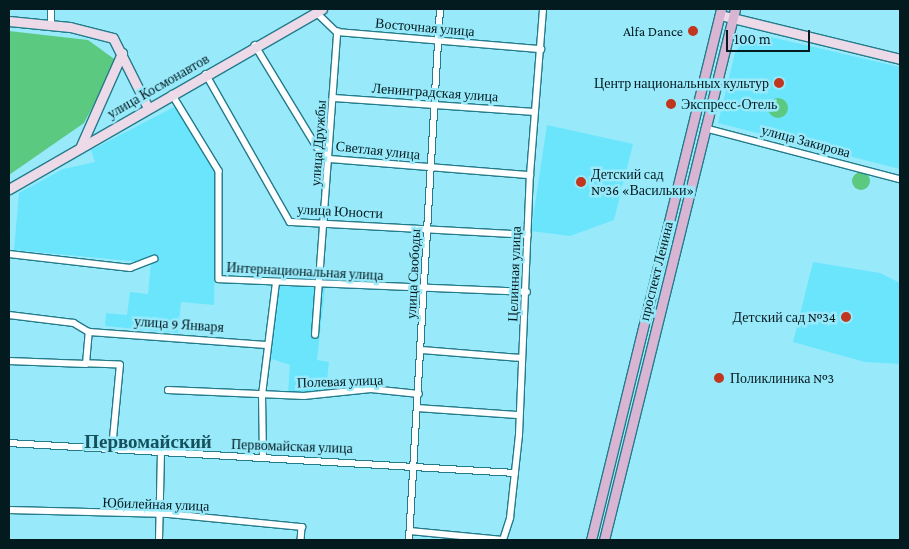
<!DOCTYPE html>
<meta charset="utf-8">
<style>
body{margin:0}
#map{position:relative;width:909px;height:549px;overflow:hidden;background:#98eafb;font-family:"Crimson Pro",serif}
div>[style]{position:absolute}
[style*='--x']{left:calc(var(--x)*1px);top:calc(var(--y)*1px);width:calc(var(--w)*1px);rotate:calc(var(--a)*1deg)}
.built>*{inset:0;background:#6be5fc}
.green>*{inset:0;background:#5bc97f}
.round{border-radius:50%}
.roads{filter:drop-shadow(1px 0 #247b8a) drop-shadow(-1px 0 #247b8a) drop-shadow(0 1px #247b8a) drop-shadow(0 -1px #247b8a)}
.street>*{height:5.5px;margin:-2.75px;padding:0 2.75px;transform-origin:2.75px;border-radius:2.75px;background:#fff}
.secondary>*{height:9px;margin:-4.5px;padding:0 4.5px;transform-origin:4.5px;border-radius:4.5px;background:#ecdae9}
.primary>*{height:9px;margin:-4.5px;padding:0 4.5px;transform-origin:4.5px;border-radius:4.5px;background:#d9b5d4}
.dots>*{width:14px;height:14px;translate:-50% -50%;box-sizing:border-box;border:2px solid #98eafb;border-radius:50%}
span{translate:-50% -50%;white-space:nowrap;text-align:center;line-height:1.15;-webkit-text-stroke:5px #98eafb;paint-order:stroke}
.street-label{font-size:14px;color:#031a1f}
.poi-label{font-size:14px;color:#031a1f}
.right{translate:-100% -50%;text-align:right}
.left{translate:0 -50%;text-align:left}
.district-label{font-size:19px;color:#15515c;font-weight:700}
.frame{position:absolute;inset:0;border:10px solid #031a1f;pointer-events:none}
.scale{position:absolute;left:726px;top:30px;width:84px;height:22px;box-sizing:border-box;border:2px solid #031a1f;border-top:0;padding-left:6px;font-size:15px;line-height:18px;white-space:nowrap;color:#031a1f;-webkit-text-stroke:4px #98eafb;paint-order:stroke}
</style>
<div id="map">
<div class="built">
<i style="clip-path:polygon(762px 35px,900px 67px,900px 169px,718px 123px,735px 53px,743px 40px)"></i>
<i style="clip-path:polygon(178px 105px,217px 171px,214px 305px,181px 302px,178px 333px,105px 326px,106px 313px,127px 315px,130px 292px,148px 294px,151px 263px,14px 250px,19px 193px,63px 169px,95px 162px,91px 150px)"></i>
<i style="clip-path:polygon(547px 125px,633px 144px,614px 220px,570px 236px,531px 231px)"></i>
<i style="clip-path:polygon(813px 262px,880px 273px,900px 283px,900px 364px,865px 362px,793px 342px)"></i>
<i style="clip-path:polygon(278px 286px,325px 288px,317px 360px,329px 362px,326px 391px,288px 394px,290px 365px,269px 358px)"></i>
</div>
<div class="green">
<i style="clip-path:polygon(9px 31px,88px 40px,117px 61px,84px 123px,9px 175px)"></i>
<i class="round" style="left:768px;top:98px;width:20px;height:20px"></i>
<i class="round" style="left:852px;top:172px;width:18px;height:18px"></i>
</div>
<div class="roads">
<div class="street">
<i style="--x:316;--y:12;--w:29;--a:44"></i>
<i style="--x:337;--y:32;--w:205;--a:4.8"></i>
<i style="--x:51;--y:25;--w:16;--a:-90"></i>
<i style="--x:255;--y:45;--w:119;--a:58.7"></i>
<i style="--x:317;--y:147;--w:18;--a:43"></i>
<i style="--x:330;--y:159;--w:201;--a:4.6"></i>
<i style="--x:206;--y:74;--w:170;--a:60.4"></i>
<i style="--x:290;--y:222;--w:238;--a:3.1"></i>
<i style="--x:172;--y:94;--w:90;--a:58.6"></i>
<i style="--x:219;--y:171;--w:108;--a:90"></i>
<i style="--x:219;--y:279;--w:308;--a:2.4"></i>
<i style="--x:334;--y:98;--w:201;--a:4"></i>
<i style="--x:705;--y:128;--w:202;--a:14.7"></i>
<i style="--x:9;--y:254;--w:122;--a:6.6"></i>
<i style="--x:130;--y:268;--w:26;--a:-21"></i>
<i style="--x:9;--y:315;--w:65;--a:7"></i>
<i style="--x:74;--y:323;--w:17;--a:31"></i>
<i style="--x:315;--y:335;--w:304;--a:-85.8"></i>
<i style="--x:422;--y:350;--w:100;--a:4.6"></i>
<i style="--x:9;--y:361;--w:77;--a:2.2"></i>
<i style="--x:168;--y:390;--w:136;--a:2.5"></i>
<i style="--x:304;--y:396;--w:67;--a:-6"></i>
<i style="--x:371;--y:389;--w:48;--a:5.9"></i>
<i style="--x:417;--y:408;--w:100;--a:4"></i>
<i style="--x:9;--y:443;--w:507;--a:3.39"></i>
<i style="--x:112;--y:449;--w:84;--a:-84.6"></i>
<i style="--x:120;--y:365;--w:34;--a:-178"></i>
<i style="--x:86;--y:364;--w:32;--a:-85"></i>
<i style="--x:89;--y:332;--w:178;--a:4.2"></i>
<i style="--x:263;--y:458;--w:63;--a:-90.9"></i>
<i style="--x:262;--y:395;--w:113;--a:-82.9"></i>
<i style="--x:9;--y:510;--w:160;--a:1.4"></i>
<i style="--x:169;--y:514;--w:134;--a:5.6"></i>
<i style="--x:302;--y:527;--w:13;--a:94"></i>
<i style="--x:410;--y:531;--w:93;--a:5.5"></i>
<i style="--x:503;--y:540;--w:23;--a:-72"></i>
<i style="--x:510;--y:518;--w:83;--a:-83.8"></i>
<i style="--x:519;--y:435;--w:260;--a:-87.6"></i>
<i style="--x:530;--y:175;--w:167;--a:-85.5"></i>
<i style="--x:159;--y:540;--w:88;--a:-88.7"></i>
<i style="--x:409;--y:540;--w:532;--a:-86.66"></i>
</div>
<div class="secondary">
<i style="--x:720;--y:15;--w:185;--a:13.7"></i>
<i style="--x:9;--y:21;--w:61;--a:5.6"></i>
<i style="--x:70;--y:27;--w:44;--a:14.3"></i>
<i style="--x:113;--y:38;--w:78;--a:63.4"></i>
<i style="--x:80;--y:148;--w:104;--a:-66.1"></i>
<i style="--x:9;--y:189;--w:361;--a:-29.9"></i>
</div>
<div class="primary">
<i style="--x:591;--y:540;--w:547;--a:-76.24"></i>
<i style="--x:604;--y:540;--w:547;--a:-76.14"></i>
</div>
</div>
<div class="dots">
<i style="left:693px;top:31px;background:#c1361e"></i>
<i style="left:779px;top:83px;background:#c1361e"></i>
<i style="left:671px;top:104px;background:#c1361e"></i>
<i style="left:581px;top:182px;background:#c1361e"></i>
<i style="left:846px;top:317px;background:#c1361e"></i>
<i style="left:719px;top:378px;background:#c1361e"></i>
</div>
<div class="street-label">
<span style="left:425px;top:27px;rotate:5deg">Восточная улица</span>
<span style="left:158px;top:86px;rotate:-30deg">улица Космонавтов</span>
<span style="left:435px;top:92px;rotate:4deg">Ленинградская улица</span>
<span style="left:806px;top:141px;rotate:15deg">улица Закирова</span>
<span style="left:318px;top:143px;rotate:-86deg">улица Дружбы</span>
<span style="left:378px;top:150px;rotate:6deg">Светлая улица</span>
<span style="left:340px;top:211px;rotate:3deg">улица Юности</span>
<span style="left:305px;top:271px;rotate:3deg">Интернациональная улица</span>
<span style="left:656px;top:271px;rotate:-76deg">проспект Ленина</span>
<span style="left:413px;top:274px;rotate:-87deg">улица Свободы</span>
<span style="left:514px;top:274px;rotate:-88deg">Целинная улица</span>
<span style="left:179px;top:324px;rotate:4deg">улица 9 Января</span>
<span style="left:340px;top:381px;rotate:-2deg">Полевая улица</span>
<span style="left:292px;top:446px;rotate:2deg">Первомайская улица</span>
<span style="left:156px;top:504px;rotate:2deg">Юбилейная улица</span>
</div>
<div class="poi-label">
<span class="right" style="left:683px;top:31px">Alfa Dance</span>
<span class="right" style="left:769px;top:83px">Центр национальных культур</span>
<span class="left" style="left:681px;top:104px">Экспресс-Отель</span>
<span class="left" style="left:591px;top:182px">Детский сад<br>№36 «Васильки»</span>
<span class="right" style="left:836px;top:317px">Детский сад №34</span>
<span class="left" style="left:730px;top:378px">Поликлиника №3</span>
</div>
<div class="district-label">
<span style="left:148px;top:442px">Первомайский</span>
</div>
<div class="frame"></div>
<div class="scale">100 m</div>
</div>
